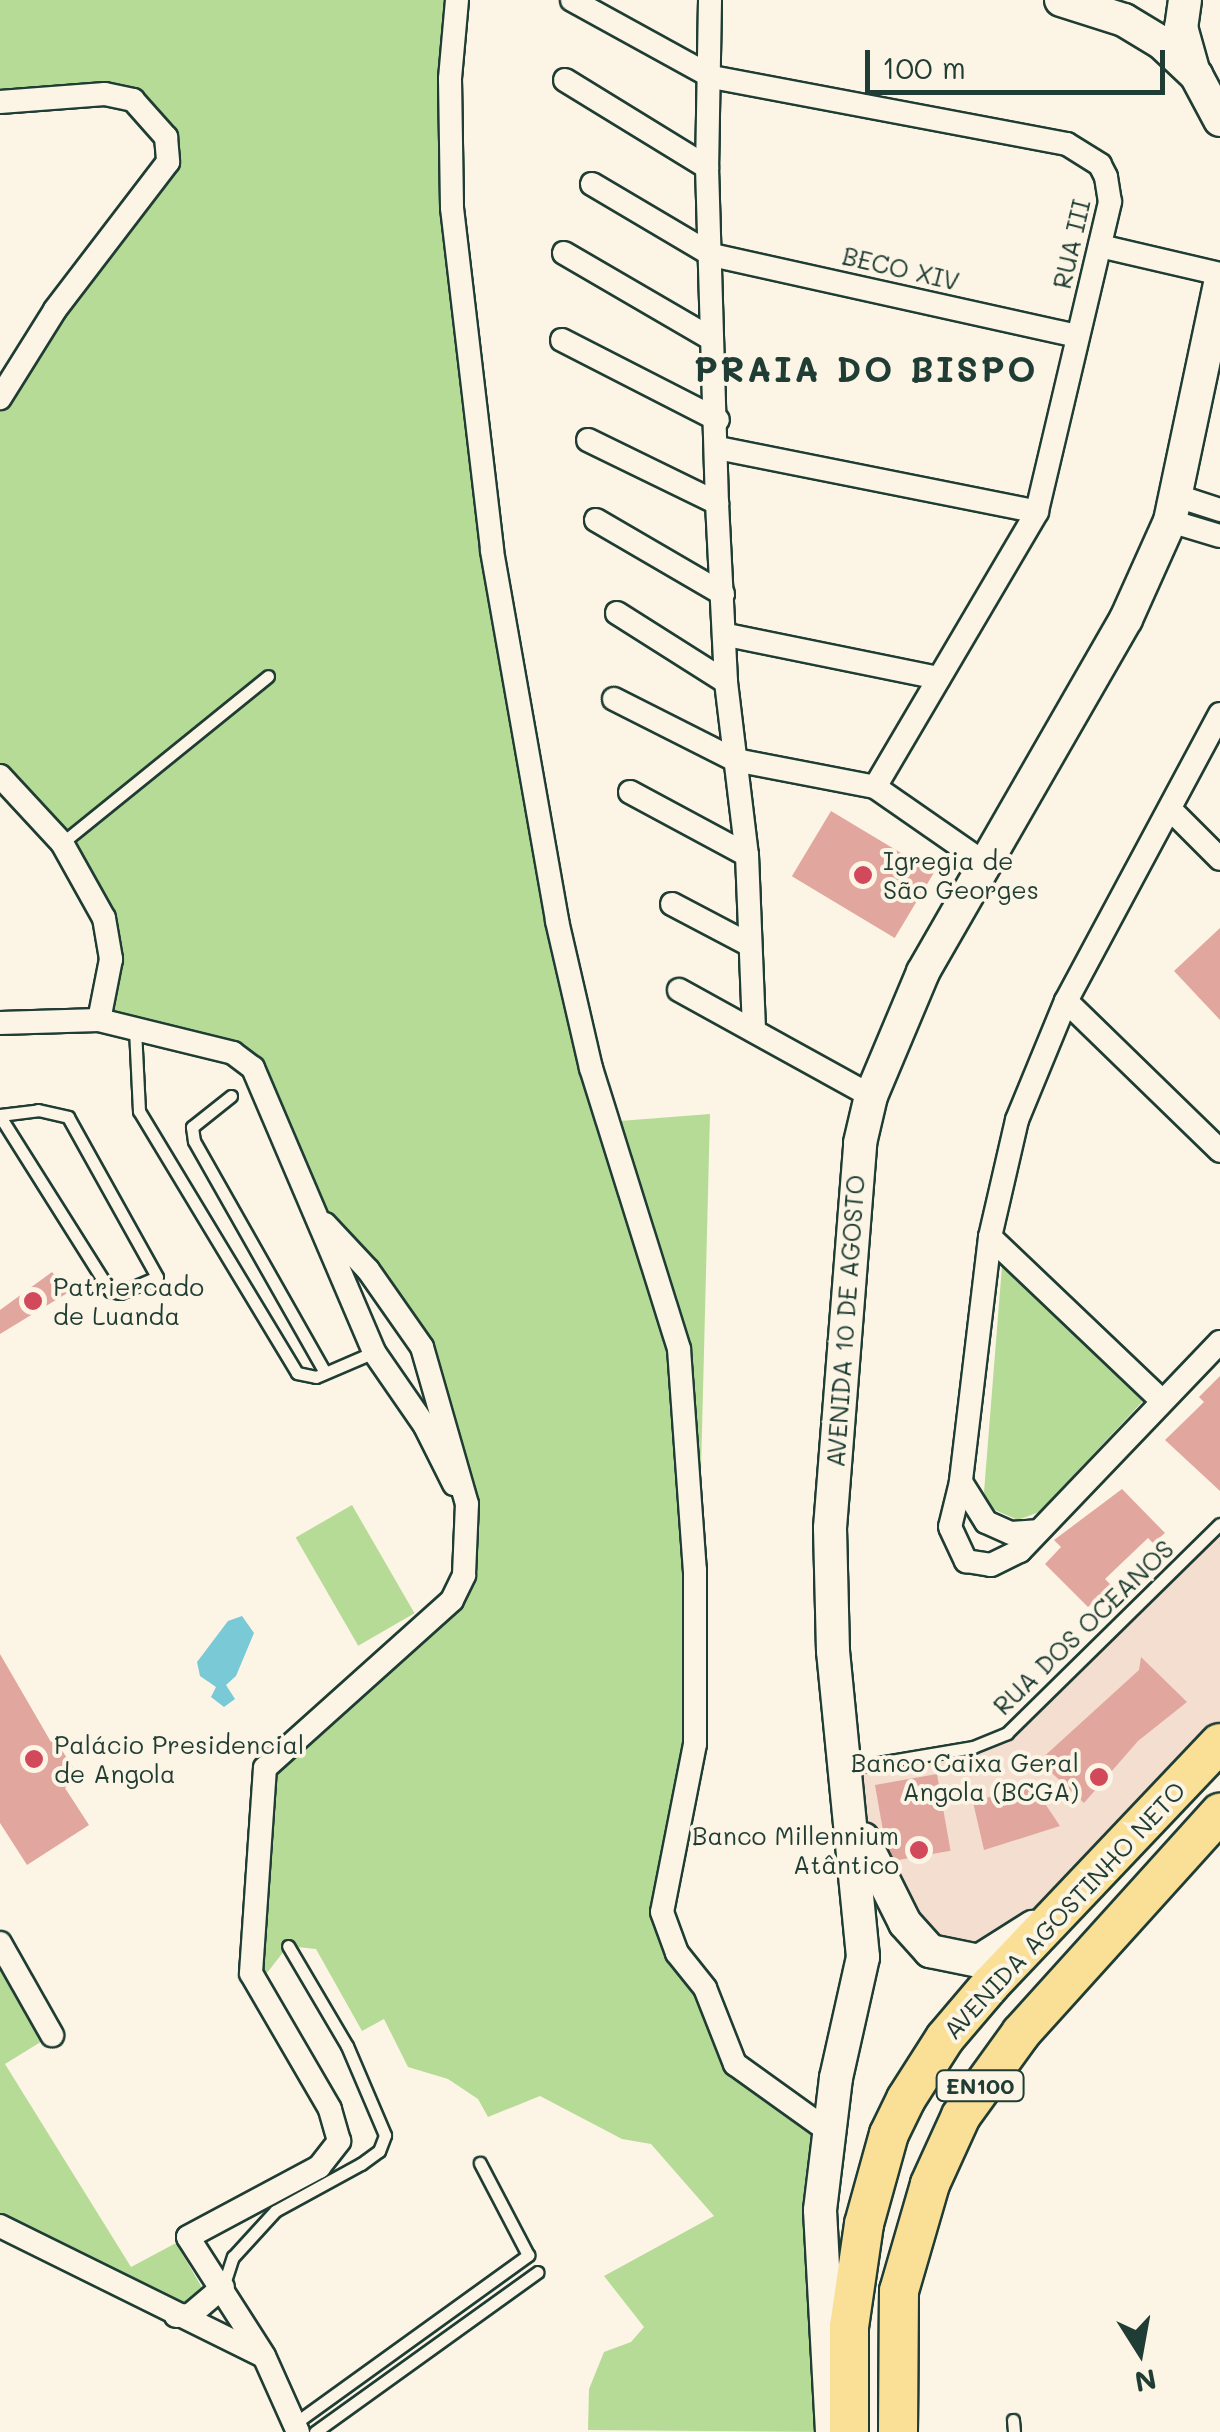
<!DOCTYPE html>
<meta charset="utf-8">
<style>
body{margin:0}
#map{position:relative;width:1220px;height:2432px;overflow:hidden;background:#fcf5e5;font-family:Mali,sans-serif}
div>[style]{position:absolute}
[style*='--x']{left:calc(var(--x)*1px);top:calc(var(--y)*1px);width:calc(var(--w)*1px);rotate:calc(var(--a)*1deg)}
.built>*{inset:0;background:#f4ded0}
.green>*{inset:0;background:#b6db96;transform-origin:0 0}
.water>*{inset:0;background:#79c9d6}
.building>*{inset:0;background:#e1a79e;transform-origin:0 0}
.roads{filter:drop-shadow(2px 0 #1f3d34) drop-shadow(-2px 0 #1f3d34) drop-shadow(0 2px #1f3d34) drop-shadow(0 -2px #1f3d34)}
.lane>*{height:11px;margin:-5.5px;padding:0 5.5px;transform-origin:5.5px;border-radius:5.5px;background:#fcf5e5}
.street>*{height:22px;margin:-11px;padding:0 11px;transform-origin:11px;border-radius:11px;background:#fcf5e5}
.secondary>*{height:32px;margin:-16px;padding:0 16px;transform-origin:16px;border-radius:16px;background:#fcf5e5}
.primary>*{height:38px;margin:-19px;padding:0 19px;transform-origin:19px;border-radius:19px;background:#fadf96}
.dots>*{width:28px;height:28px;translate:-50% -50%;box-sizing:border-box;border:5px solid #fcf5e5;border-radius:50%}
span{translate:-50% -50%;white-space:nowrap;text-align:center;line-height:1.15;-webkit-text-stroke:8px #fcf5e5;paint-order:stroke}
.shield-label span{padding:2px 8px;background:#fcf5e5;border:2px solid;border-radius:8px;-webkit-text-stroke-width:0}
.shield-label{font-size:22px;color:#1f3d34;font-weight:700}
.street-label{font-size:25px;color:#1f3d34}
.poi-label{font-size:25px;color:#1f3d34}
.left{translate:0 -50%;text-align:left}
.right{translate:-100% -50%;text-align:right}
.district-label{font-size:35px;color:#1f3d34;font-weight:700;letter-spacing:2.5px}
.north{position:absolute;left:1090px;top:2302px;width:100px;height:100px;-webkit-text-stroke:8px #fcf5e5;paint-order:stroke;rotate:169deg;font-size:28px;font-weight:700;line-height:40px;text-align:center;color:#1f3d34}
.north::after{content:'';display:block;margin:auto;width:35px;height:45px;background:#1f3d34;clip-path:polygon(50% 0,100% 100%,50% 72%,0 100%)}
.scale{position:absolute;left:865px;top:50px;width:300px;height:45px;box-sizing:border-box;border:5px solid #1f3d34;border-top:0;padding-left:12px;font-size:30px;line-height:35px;white-space:nowrap;color:#1f3d34;-webkit-text-stroke:8px #fcf5e5;paint-order:stroke}
</style>
<div id="map">
<div class="built">
<i style="clip-path:polygon(1220px 1524px,1220px 1745px,1005px 1947px,930px 1951px,854px 1820px,849px 1768px,936px 1755px,1007px 1733px)"></i>
</div>
<div class="green">
<i style="clip-path:polygon(0 0,457px 0,450px 79px,492px 551px,607px 1122px,710px 1114px,696px 1668px,663px 1897px,725px 2048px,827px 2130px,832px 2432px,588px 2430px,589px 2389px,604px 2352px,631px 2342px,644px 2327px,604px 2276px,714px 2216px,651px 2144px,622px 2139px,540px 2096px,488px 2117px,478px 2099px,448px 2079px,408px 2067px,384px 2019px,362px 2031px,316px 1949px,288px 1946px,256px 1987px,265px 1768px,452px 1600px,466px 1557px,433px 1373px,325px 1224px,253px 1068px,99px 1020px,104px 918px,0 776px,0 400px,168px 162px,133px 100px,0 102px)"></i>
<i style="clip-path:polygon(1002px 1266px,1011px 1266px,1144px 1400px,1039px 1512px,1018px 1520px,990px 1508px,984px 1492px)"></i>
<i style="left:352px;top:1505px;width:125px;height:65px;rotate:60deg"></i>
<i style="clip-path:polygon(0 1943px,52px 2035px,5px 2064px,131px 2267px,176px 2243px,204px 2291px,176px 2316px,0 2226px)"></i>
</div>
<div class="water">
<i style="clip-path:polygon(242px 1616px,254px 1633px,236px 1676px,226px 1685px,235px 1699px,224px 1707px,211px 1697px,216px 1687px,200px 1676px,197px 1662px,228px 1621px)"></i>
</div>
<div class="building">
<i style="left:831px;top:811px;width:120px;height:76px;rotate:31deg"></i>
<i style="clip-path:polygon(1220px 928px,1220px 1020px,1174px 971px)"></i>
<i style="clip-path:polygon(52px 1272px,69px 1292px,0 1334px,0 1310px)"></i>
<i style="clip-path:polygon(1220px 1376px,1220px 1491px,1165px 1440px,1204px 1402px,1199px 1397px)"></i>
<i style="clip-path:polygon(1122px 1489px,1165px 1533px,1153px 1543px,1148px 1538px,1105px 1579px,1112px 1586px,1088px 1607px,1045px 1564px,1061px 1547px,1054px 1540px)"></i>
<i style="clip-path:polygon(0 1654px,51px 1742px,55px 1739px,78px 1776px,65px 1788px,89px 1825px,27px 1865px,0 1823px)"></i>
<i style="clip-path:polygon(1141px 1657px,1187px 1702px,1138px 1741px,1084px 1803px,1039px 1761px,1139px 1670px)"></i>
<i style="left:937px;top:1774px;width:78px;height:63px;rotate:80deg"></i>
<i style="clip-path:polygon(1032px 1784px,1060px 1826px,984px 1850px,973px 1802px)"></i>
</div>
<div class="roads">
<div class="lane">
<i style="--x:62;--y:843;--w:265;--a:-39"></i>
<i style="--x:135;--y:1029;--w:82;--a:87.2"></i>
<i style="--x:139;--y:1111;--w:306;--a:58.9"></i>
<i style="--x:297;--y:1373;--w:19;--a:12"></i>
<i style="--x:316;--y:1377;--w:63;--a:-23.3"></i>
<i style="--x:231;--y:1096;--w:50;--a:141.5"></i>
<i style="--x:192;--y:1127;--w:14;--a:82"></i>
<i style="--x:194;--y:1141;--w:266;--a:60.5"></i>
<i style="--x:0;--y:1115;--w:38;--a:-7"></i>
<i style="--x:38;--y:1110;--w:31;--a:13"></i>
<i style="--x:68;--y:1117;--w:183;--a:60.9"></i>
<i style="--x:157;--y:1277;--w:40;--a:156.6"></i>
<i style="--x:120;--y:1293;--w:10;--a:-169"></i>
<i style="--x:110;--y:1291;--w:207;--a:-122.2"></i>
<i style="--x:849;--y:1768;--w:126;--a:-9.6"></i>
<i style="--x:973;--y:1747;--w:37;--a:-22"></i>
<i style="--x:1007;--y:1733;--w:298;--a:-44.5"></i>
<i style="--x:223;--y:2287;--w:32;--a:-72"></i>
<i style="--x:233;--y:2257;--w:62;--a:-47.6"></i>
<i style="--x:275;--y:2211;--w:98;--a:-28.7"></i>
<i style="--x:361;--y:2164;--w:22;--a:-36"></i>
<i style="--x:379;--y:2151;--w:17;--a:-69"></i>
<i style="--x:385;--y:2135;--w:97;--a:-113.1"></i>
<i style="--x:347;--y:2046;--w:116;--a:-120.5"></i>
<i style="--x:1013;--y:2420;--w:12;--a:85"></i>
<i style="--x:294;--y:2424;--w:289;--a:-35.8"></i>
<i style="--x:528;--y:2255;--w:104;--a:-117.6"></i>
<i style="--x:315;--y:2432;--w:274;--a:-35.7"></i>
</div>
<div class="street">
<i style="--x:457;--y:0;--w:79;--a:95.1"></i>
<i style="--x:450;--y:79;--w:129;--a:89.1"></i>
<i style="--x:452;--y:208;--w:345;--a:83.3"></i>
<i style="--x:492;--y:551;--w:376;--a:80"></i>
<i style="--x:557;--y:921;--w:151;--a:77"></i>
<i style="--x:591;--y:1068;--w:294;--a:72.6"></i>
<i style="--x:679;--y:1349;--w:222;--a:85.9"></i>
<i style="--x:695;--y:1570;--w:174;--a:90"></i>
<i style="--x:695;--y:1744;--w:171;--a:101.1"></i>
<i style="--x:662;--y:1912;--w:44;--a:69.9"></i>
<i style="--x:677;--y:1953;--w:45;--a:51.3"></i>
<i style="--x:705;--y:1988;--w:82;--a:68.5"></i>
<i style="--x:735;--y:2064;--w:113;--a:35.7"></i>
<i style="--x:572;--y:0;--w:160;--a:28.8"></i>
<i style="--x:712;--y:77;--w:361;--a:10.7"></i>
<i style="--x:1067;--y:144;--w:39;--a:32"></i>
<i style="--x:1100;--y:165;--w:13;--a:63"></i>
<i style="--x:1106;--y:177;--w:25;--a:81"></i>
<i style="--x:1110;--y:202;--w:318;--a:103.3"></i>
<i style="--x:1037;--y:512;--w:319;--a:120.5"></i>
<i style="--x:710;--y:0;--w:167;--a:91"></i>
<i style="--x:707;--y:167;--w:336;--a:88.3"></i>
<i style="--x:717;--y:503;--w:179;--a:87.1"></i>
<i style="--x:726;--y:682;--w:174;--a:83.1"></i>
<i style="--x:747;--y:855;--w:171;--a:87.7"></i>
<i style="--x:565;--y:80;--w:167;--a:31.5"></i>
<i style="--x:0;--y:102;--w:105;--a:-4.4"></i>
<i style="--x:105;--y:94;--w:29;--a:12"></i>
<i style="--x:133;--y:100;--w:50;--a:48.3"></i>
<i style="--x:166;--y:137;--w:25;--a:85"></i>
<i style="--x:168;--y:162;--w:186;--a:127.4"></i>
<i style="--x:55;--y:310;--w:104;--a:122"></i>
<i style="--x:592;--y:184;--w:139;--a:30.6"></i>
<i style="--x:712;--y:255;--w:374;--a:12.5"></i>
<i style="--x:1100;--y:246;--w:123;--a:13.1"></i>
<i style="--x:564;--y:253;--w:171;--a:30.2"></i>
<i style="--x:562;--y:340;--w:175;--a:27.1"></i>
<i style="--x:588;--y:440;--w:144;--a:26"></i>
<i style="--x:718;--y:448;--w:325;--a:11.3"></i>
<i style="--x:1177;--y:496;--w:45;--a:18"></i>
<i style="--x:596;--y:520;--w:147;--a:30.2"></i>
<i style="--x:1170;--y:521;--w:52;--a:16.7"></i>
<i style="--x:617;--y:613;--w:129;--a:32.3"></i>
<i style="--x:727;--y:635;--w:216;--a:11.5"></i>
<i style="--x:614;--y:699;--w:136;--a:26.8"></i>
<i style="--x:735;--y:760;--w:143;--a:10.9"></i>
<i style="--x:875;--y:787;--w:131;--a:34.8"></i>
<i style="--x:1220;--y:714;--w:326;--a:118.2"></i>
<i style="--x:1066;--y:1001;--w:129;--a:112.4"></i>
<i style="--x:1017;--y:1120;--w:120;--a:103"></i>
<i style="--x:990;--y:1237;--w:247;--a:96.8"></i>
<i style="--x:961;--y:1482;--w:46;--a:103.7"></i>
<i style="--x:950;--y:1527;--w:38;--a:65"></i>
<i style="--x:966;--y:1561;--w:25;--a:9"></i>
<i style="--x:991;--y:1565;--w:32;--a:-26"></i>
<i style="--x:1020;--y:1551;--w:289;--a:-46.3"></i>
<i style="--x:0;--y:776;--w:91;--a:47.2"></i>
<i style="--x:62;--y:843;--w:86;--a:60.8"></i>
<i style="--x:104;--y:918;--w:42;--a:80.3"></i>
<i style="--x:111;--y:959;--w:62;--a:101.1"></i>
<i style="--x:630;--y:792;--w:133;--a:28.3"></i>
<i style="--x:1171;--y:810;--w:69;--a:45"></i>
<i style="--x:672;--y:904;--w:88;--a:27.7"></i>
<i style="--x:679;--y:990;--w:219;--a:28.9"></i>
<i style="--x:1066;--y:1001;--w:215;--a:44.2"></i>
<i style="--x:0;--y:1023;--w:99;--a:-1.7"></i>
<i style="--x:99;--y:1020;--w:138;--a:13.8"></i>
<i style="--x:233;--y:1053;--w:25;--a:37"></i>
<i style="--x:253;--y:1068;--w:309;--a:66.9"></i>
<i style="--x:374;--y:1352;--w:90;--a:55.4"></i>
<i style="--x:425;--y:1426;--w:65;--a:63.4"></i>
<i style="--x:990;--y:1237;--w:236;--a:43.6"></i>
<i style="--x:961;--y:1482;--w:47;--a:58"></i>
<i style="--x:986;--y:1522;--w:27;--a:24"></i>
<i style="--x:1011;--y:1533;--w:26;--a:-4"></i>
<i style="--x:0;--y:1943;--w:106;--a:60.5"></i>
<i style="--x:0;--y:2226;--w:291;--a:26.3"></i>
<i style="--x:176;--y:2316;--w:14;--a:-4"></i>
<i style="--x:190;--y:2315;--w:43;--a:-40.3"></i>
<i style="--x:298;--y:2432;--w:83;--a:-114.1"></i>
<i style="--x:264;--y:2356;--w:141;--a:-122.6"></i>
<i style="--x:188;--y:2237;--w:149;--a:-28.1"></i>
<i style="--x:319;--y:2167;--w:33;--a:-52"></i>
<i style="--x:339;--y:2141;--w:33;--a:-106"></i>
<i style="--x:330;--y:2109;--w:157;--a:-120.2"></i>
<i style="--x:251;--y:1973;--w:205;--a:-86.1"></i>
<i style="--x:265;--y:1768;--w:251;--a:-41.9"></i>
<i style="--x:452;--y:1600;--w:28;--a:-64"></i>
<i style="--x:464;--y:1575;--w:71;--a:-87.6"></i>
<i style="--x:467;--y:1504;--w:163;--a:-106"></i>
<i style="--x:422;--y:1347;--w:94;--a:-125"></i>
<i style="--x:368;--y:1270;--w:63;--a:-133.1"></i>
</div>
<div class="secondary">
<i style="--x:1061;--y:0;--w:66;--a:17.6"></i>
<i style="--x:1124;--y:20;--w:44;--a:31.2"></i>
<i style="--x:1162;--y:43;--w:47;--a:43.3"></i>
<i style="--x:1196;--y:75;--w:51;--a:61.9"></i>
<i style="--x:1185;--y:0;--w:27;--a:98"></i>
<i style="--x:1181;--y:27;--w:45;--a:74.4"></i>
<i style="--x:863;--y:1839;--w:94;--a:63.4"></i>
<i style="--x:905;--y:1923;--w:38;--a:48"></i>
<i style="--x:930;--y:1951;--w:50;--a:11.5"></i>
<i style="--x:979;--y:1961;--w:64;--a:-32.2"></i>
<i style="--x:832;--y:2432;--w:222;--a:-93.1"></i>
<i style="--x:820;--y:2210;--w:133;--a:-83.1"></i>
<i style="--x:836;--y:2078;--w:124;--a:-77.4"></i>
<i style="--x:863;--y:1957;--w:307;--a:-95.6"></i>
<i style="--x:833;--y:1651;--w:123;--a:-91.4"></i>
<i style="--x:830;--y:1528;--w:386;--a:-85.5"></i>
<i style="--x:860;--y:1143;--w:48;--a:-76.8"></i>
<i style="--x:871;--y:1096;--w:134;--a:-67.2"></i>
<i style="--x:923;--y:972;--w:407;--a:-60.1"></i>
<i style="--x:1126;--y:619;--w:107;--a:-65.8"></i>
<i style="--x:1170;--y:521;--w:242;--a:-78.1"></i>
</div>
<div class="primary">
<i style="--x:849;--y:2432;--w:105;--a:-90"></i>
<i style="--x:849;--y:2327;--w:104;--a:-81.7"></i>
<i style="--x:864;--y:2224;--w:93;--a:-74.5"></i>
<i style="--x:889;--y:2134;--w:39;--a:-64"></i>
<i style="--x:906;--y:2099;--w:72;--a:-57.4"></i>
<i style="--x:945;--y:2038;--w:71;--a:-49.6"></i>
<i style="--x:991;--y:1984;--w:332;--a:-46.5"></i>
<i style="--x:898;--y:2432;--w:141;--a:-89.6"></i>
<i style="--x:899;--y:2291;--w:111;--a:-73.8"></i>
<i style="--x:930;--y:2184;--w:75;--a:-65.5"></i>
<i style="--x:961;--y:2116;--w:102;--a:-54.1"></i>
<i style="--x:1021;--y:2033;--w:297;--a:-47.9"></i>
</div>
</div>
<div class="dots">
<i style="left:863px;top:875px;background:#d1495b"></i>
<i style="left:33px;top:1301px;background:#d1495b"></i>
<i style="left:34px;top:1759px;background:#d1495b"></i>
<i style="left:1099px;top:1777px;background:#d1495b"></i>
<i style="left:919px;top:1850px;background:#d1495b"></i>
</div>
<div class="shield-label">
<span style="left:980px;top:2086px">EN100</span>
</div>
<div class="street-label">
<span style="left:1071px;top:244px;rotate:-77deg">RUA III</span>
<span style="left:901px;top:268px;rotate:13deg">BECO XIV</span>
<span style="left:845px;top:1321px;rotate:-86deg">AVENIDA 10 DE AGOSTO</span>
<span style="left:1083px;top:1627px;rotate:-44deg">RUA DOS OCEANOS</span>
<span style="left:1064px;top:1910px;rotate:-47deg">AVENIDA AGOSTINHO NETO</span>
</div>
<div class="poi-label">
<span class="left" style="left:883px;top:875px">Igregia de<br>São Georges</span>
<span class="left" style="left:53px;top:1301px">Patriercado<br>de Luanda</span>
<span class="left" style="left:54px;top:1759px">Palácio Presidencial<br>de Angola</span>
<span class="right" style="left:1079px;top:1777px">Banco Caixa Geral<br>Angola (BCGA)</span>
<span class="right" style="left:899px;top:1850px">Banco Millennium<br>Atântico</span>
</div>
<div class="district-label">
<span style="left:866px;top:368px">PRAIA DO BISPO</span>
</div>
<div class="north">N</div>
<div class="scale">100 m</div>
</div>
